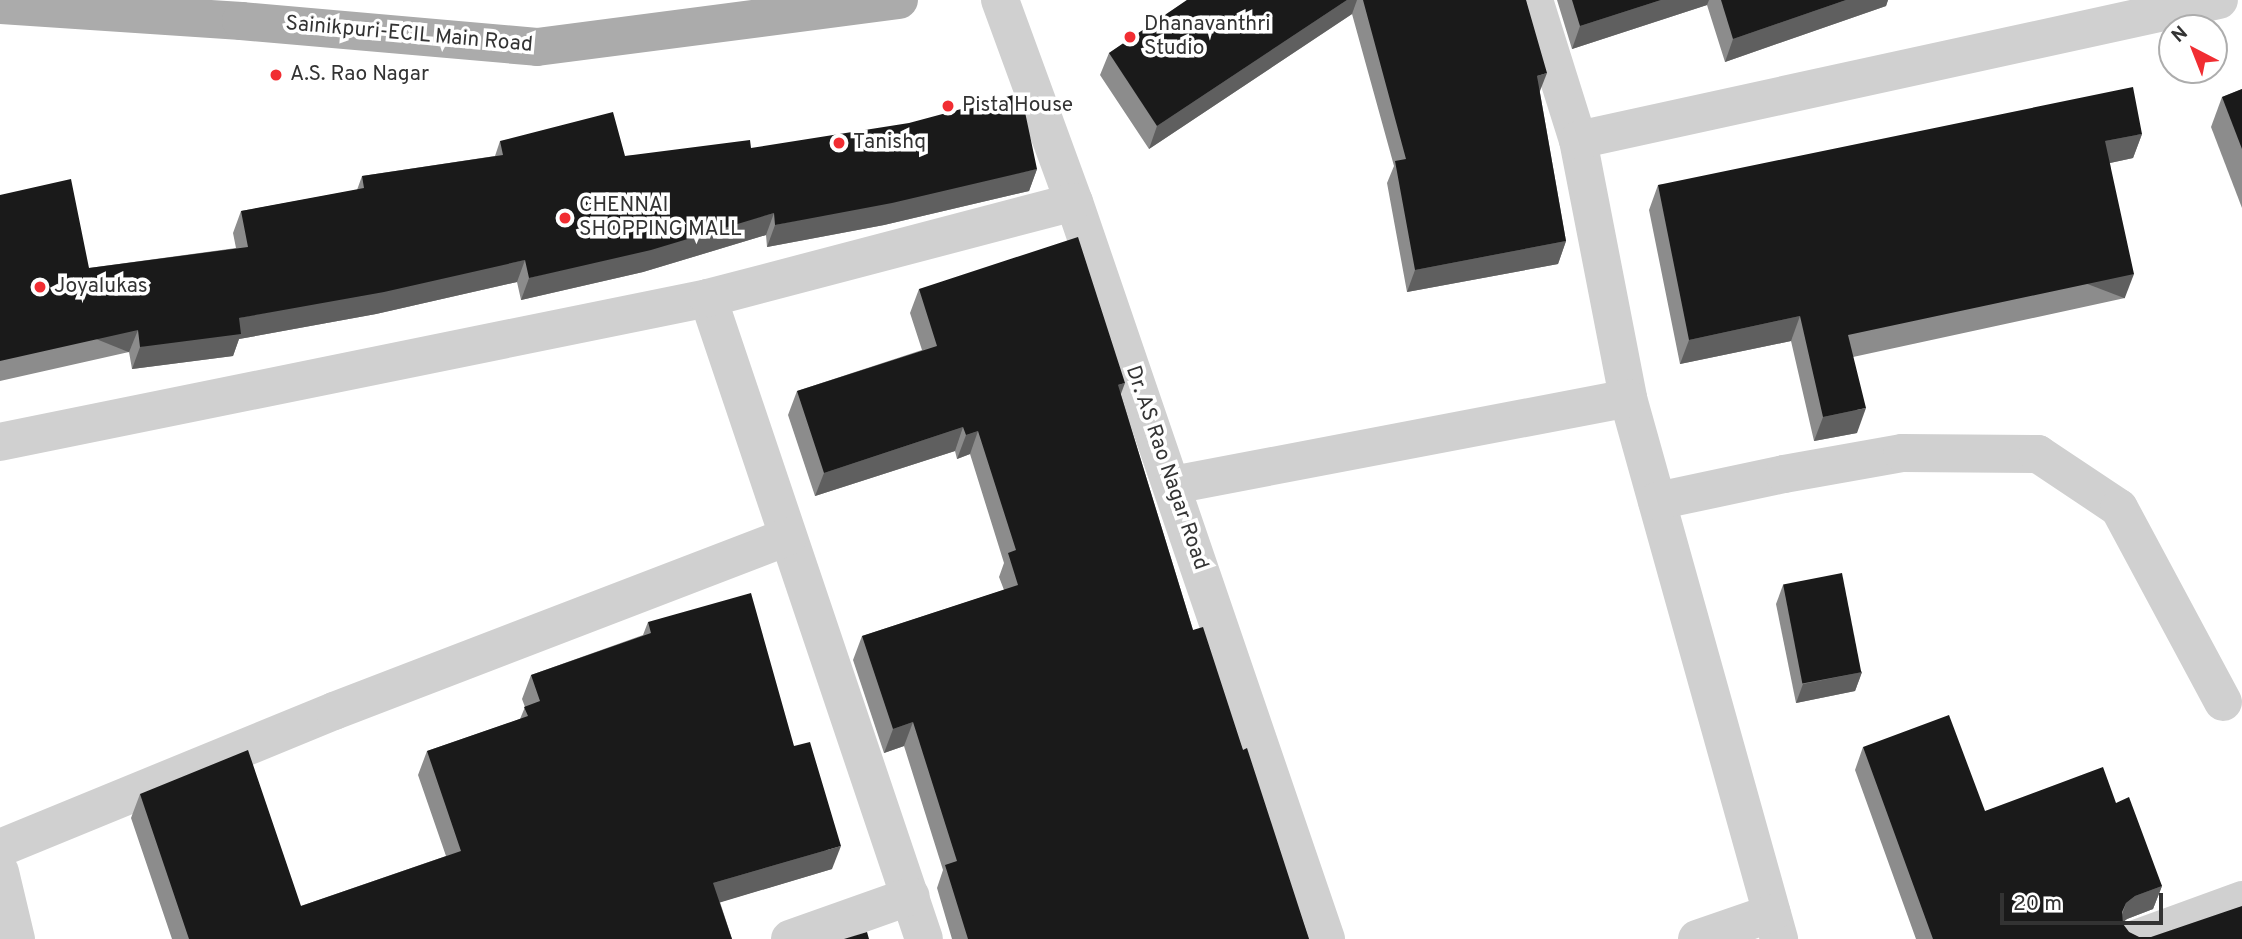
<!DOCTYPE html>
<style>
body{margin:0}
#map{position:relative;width:2242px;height:939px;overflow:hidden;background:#fff;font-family:Overpass,sans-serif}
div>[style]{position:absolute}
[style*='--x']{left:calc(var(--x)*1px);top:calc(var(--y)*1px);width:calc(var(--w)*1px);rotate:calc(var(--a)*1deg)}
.minor>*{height:38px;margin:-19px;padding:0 19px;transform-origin:19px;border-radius:19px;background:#d0d0d0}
.major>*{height:38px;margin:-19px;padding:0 19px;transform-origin:19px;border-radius:19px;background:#ababab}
.wall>*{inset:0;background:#8c8c8c}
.shaded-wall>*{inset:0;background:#5f5f5f;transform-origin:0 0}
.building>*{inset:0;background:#1a1a1a;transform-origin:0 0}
.dots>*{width:19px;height:19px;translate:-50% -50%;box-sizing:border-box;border:4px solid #fff;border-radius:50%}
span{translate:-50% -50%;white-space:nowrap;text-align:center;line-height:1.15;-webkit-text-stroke:7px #fff;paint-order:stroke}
.poi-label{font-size:21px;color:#333}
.left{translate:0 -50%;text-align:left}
.street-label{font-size:21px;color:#333}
.north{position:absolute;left:2158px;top:14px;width:70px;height:70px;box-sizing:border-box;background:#fff;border:2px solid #adadad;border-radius:50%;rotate:318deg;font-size:19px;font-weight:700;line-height:28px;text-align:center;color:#333}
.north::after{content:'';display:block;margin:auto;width:24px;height:32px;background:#f12d32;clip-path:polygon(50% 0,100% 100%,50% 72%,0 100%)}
.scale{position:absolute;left:2000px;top:893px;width:163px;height:32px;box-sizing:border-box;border:4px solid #333;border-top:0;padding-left:9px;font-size:21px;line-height:24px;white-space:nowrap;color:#333;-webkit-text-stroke:5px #fff;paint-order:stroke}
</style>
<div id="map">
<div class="minor">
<i style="--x:1000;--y:0;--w:215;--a:69.9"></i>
<i style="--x:1074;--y:202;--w:779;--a:71.12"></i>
<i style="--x:1534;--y:0;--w:147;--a:72.6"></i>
<i style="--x:1578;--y:140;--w:263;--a:79"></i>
<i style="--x:1628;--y:398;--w:562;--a:74.4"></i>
<i style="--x:1578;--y:140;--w:656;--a:-12.32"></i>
<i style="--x:708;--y:298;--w:676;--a:71.38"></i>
<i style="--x:0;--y:442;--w:722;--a:-11.5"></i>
<i style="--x:708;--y:298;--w:378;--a:-14.7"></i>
<i style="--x:1173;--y:485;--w:463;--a:-10.8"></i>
<i style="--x:1657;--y:501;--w:130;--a:-12"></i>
<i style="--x:1784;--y:474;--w:120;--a:-10.1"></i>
<i style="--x:1902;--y:453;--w:136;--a:0.4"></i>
<i style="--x:2038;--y:454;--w:97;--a:33.7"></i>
<i style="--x:2119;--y:508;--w:220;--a:61.8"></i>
<i style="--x:0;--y:848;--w:361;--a:-22.3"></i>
<i style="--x:334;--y:711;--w:486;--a:-21"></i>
<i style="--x:0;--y:872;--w:69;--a:76.6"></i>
<i style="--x:790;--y:939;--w:128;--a:-19.6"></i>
<i style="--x:1697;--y:939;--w:79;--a:-19.1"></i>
<i style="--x:2135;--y:939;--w:114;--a:-20"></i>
</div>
<div class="major">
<i style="--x:0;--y:5;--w:242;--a:3.8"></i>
<i style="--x:241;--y:21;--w:297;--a:5"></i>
<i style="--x:537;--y:47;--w:365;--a:-7.4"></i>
</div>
<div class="wall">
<i style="clip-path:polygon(1187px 0,1526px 0,1540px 93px,1566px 241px,1558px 264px,1407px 292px,1387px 183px,1394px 166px,1352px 14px,1149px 149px,1100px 75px,1109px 53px)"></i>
<i style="clip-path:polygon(1557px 0,1888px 0,1886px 6px,1725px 62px,1707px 5px,1572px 49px)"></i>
<i style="clip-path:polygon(2242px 89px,2242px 208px,2211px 127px,2222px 97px)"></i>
<i style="clip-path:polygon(2142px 134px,2133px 158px,2110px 163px,2125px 298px,1853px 357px,1857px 433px,1814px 441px,1791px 341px,1680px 364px,1649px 210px,1658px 185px)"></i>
<i style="clip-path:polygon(500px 141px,625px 156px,751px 148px,1037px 169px,1029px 191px,884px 225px,767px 247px,766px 235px,643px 272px,521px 300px,517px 282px,376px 314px,239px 339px,233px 356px,132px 369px,129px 352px,0 381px,0 195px,89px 268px,236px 248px,233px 233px,241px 211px,357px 190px,362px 176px,495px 156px)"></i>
<i style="clip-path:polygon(919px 289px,1121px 395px,1193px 630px,1243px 750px,1309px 939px,952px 939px,937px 888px,943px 870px,904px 746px,884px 753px,853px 660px,862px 636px,1004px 590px,999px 577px,1004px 563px,970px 454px,957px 459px,955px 451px,815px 496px,788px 415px,797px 391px,922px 350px,910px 313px)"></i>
<i style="clip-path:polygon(1783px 585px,1862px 672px,1855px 691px,1796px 703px,1776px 604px)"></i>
<i style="clip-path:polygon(648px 622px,794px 746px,832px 869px,720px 902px,732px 939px,172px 939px,131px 818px,140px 794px,301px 906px,446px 856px,418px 775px,427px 751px,520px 719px,525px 707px,522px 699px,531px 675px,643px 635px)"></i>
<i style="clip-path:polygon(1863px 747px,1985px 811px,2116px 803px,2162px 886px,2153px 909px,2127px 919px,2123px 922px,2123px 924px,2129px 932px,2139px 937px,2151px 937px,2242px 939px,1916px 939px,1855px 770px)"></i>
</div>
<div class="shaded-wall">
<i style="clip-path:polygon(1347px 0,1357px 0,1352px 14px,1149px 149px,1157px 126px)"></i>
<i style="clip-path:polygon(1661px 0,1709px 0,1707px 5px,1572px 49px,1580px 26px)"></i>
<i style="clip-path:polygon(1846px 0,1888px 0,1886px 6px,1725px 62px,1733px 39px)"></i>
<i style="clip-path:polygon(1547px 73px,1538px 96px,1537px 76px)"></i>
<i style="clip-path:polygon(2142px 134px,2133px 158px,2096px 166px,2105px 141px)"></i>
<i style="clip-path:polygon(1037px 169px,1029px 191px,884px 225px,767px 247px,775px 225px)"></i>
<i style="clip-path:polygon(774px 213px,766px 235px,643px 272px,521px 300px,529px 278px)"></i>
<i style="clip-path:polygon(1566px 241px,1558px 264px,1407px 292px,1415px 270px)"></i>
<i style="clip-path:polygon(525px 260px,517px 282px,376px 314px,239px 339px,233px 356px,132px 369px,140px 347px,239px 318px)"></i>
<i style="left:2134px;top:274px;width:26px;height:292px;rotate:111deg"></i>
<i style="clip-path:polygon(1800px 316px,1791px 341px,1680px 364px,1689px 340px)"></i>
<i style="left:138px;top:330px;width:24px;height:141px;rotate:112deg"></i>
<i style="clip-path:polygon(1125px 383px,1116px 407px,1118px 385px)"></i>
<i style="clip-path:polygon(1866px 408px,1857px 433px,1814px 441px,1823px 417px)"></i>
<i style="clip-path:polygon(963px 427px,955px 451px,815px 496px,824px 473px)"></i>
<i style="clip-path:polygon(978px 431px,970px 454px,957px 459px,966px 435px)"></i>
<i style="clip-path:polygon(1862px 672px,1855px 691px,1796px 703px,1803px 684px)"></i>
<i style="clip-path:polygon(913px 722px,904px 746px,884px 753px,893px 729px)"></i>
<i style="clip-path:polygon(841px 846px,832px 869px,705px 907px,713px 883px)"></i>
<i style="clip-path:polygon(2162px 886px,2153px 909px,2127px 919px,2118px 926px,2126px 903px,2135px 896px)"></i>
</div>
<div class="building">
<i style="clip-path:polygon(1187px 0,1347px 0,1157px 126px,1109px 53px)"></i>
<i style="clip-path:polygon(1363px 0,1526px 0,1547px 73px,1537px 76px,1566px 241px,1415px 270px,1395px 161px,1406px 159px)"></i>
<i style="clip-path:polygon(1572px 0,1661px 0,1580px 26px)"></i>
<i style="clip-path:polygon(1721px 0,1846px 0,1733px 39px)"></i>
<i style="clip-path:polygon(2133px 87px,2142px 134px,2105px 141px,2134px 274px,1848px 335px,1866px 408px,1823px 417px,1800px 316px,1689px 340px,1658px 185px)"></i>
<i style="clip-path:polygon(2242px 89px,2242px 149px,2222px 97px)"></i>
<i style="clip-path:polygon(1021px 93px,1037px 169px,892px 203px,775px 225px,774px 213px,651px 250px,529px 278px,525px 260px,384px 292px,239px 318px,241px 334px,140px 347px,138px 330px,0 361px,0 195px,71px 179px,89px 268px,248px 247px,241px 211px,364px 188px,362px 176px,503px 155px,500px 141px,613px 112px,625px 156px,750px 140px,751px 148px,909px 123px)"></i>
<i style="clip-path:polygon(1078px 237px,1125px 383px,1118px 385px,1193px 630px,1203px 627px,1243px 750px,1247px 748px,1309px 939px,968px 939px,945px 865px,957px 861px,913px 722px,893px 729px,862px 636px,1018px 585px,1008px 553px,1016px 550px,978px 431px,966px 435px,963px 427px,824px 473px,797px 391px,937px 346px,919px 289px)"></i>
<i style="left:1842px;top:573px;width:101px;height:60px;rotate:79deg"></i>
<i style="clip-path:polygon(751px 593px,794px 746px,810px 742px,841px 846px,713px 883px,732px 939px,189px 939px,140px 794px,248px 750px,301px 906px,461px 851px,427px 751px,528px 716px,524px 707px,540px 701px,531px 675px,651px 633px,648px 622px)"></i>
<i style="clip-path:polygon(1949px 715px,1985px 811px,2103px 767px,2116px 803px,2129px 797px,2162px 886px,2135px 896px,2126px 903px,2122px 912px,2123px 924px,2129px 932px,2139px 937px,2151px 937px,2242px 906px,2242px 939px,1933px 939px,1863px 747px)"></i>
<i style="clip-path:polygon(867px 932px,869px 939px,844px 939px)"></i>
</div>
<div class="dots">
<i style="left:1130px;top:37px;background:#f12d32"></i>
<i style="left:276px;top:75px;background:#f12d32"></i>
<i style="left:948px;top:106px;background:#f12d32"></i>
<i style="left:839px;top:143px;background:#f12d32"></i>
<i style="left:565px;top:218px;background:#f12d32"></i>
<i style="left:40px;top:287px;background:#f12d32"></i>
</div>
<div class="poi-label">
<span class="left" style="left:1144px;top:37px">Dhanavanthri<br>Studio</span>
<span class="left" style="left:290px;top:75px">A.S. Rao Nagar</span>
<span class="left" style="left:962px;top:106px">Pista House</span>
<span class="left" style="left:853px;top:143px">Tanishq</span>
<span class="left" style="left:579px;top:218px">CHENNAI<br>SHOPPING MALL</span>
<span class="left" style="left:54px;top:287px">Joyalukas</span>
</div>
<div class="street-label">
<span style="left:409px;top:35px;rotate:5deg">Sainikpuri-ECIL Main Road</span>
<span style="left:1166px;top:468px;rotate:71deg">Dr. AS Rao Nagar Road</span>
</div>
<div class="north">N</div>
<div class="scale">20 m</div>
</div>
